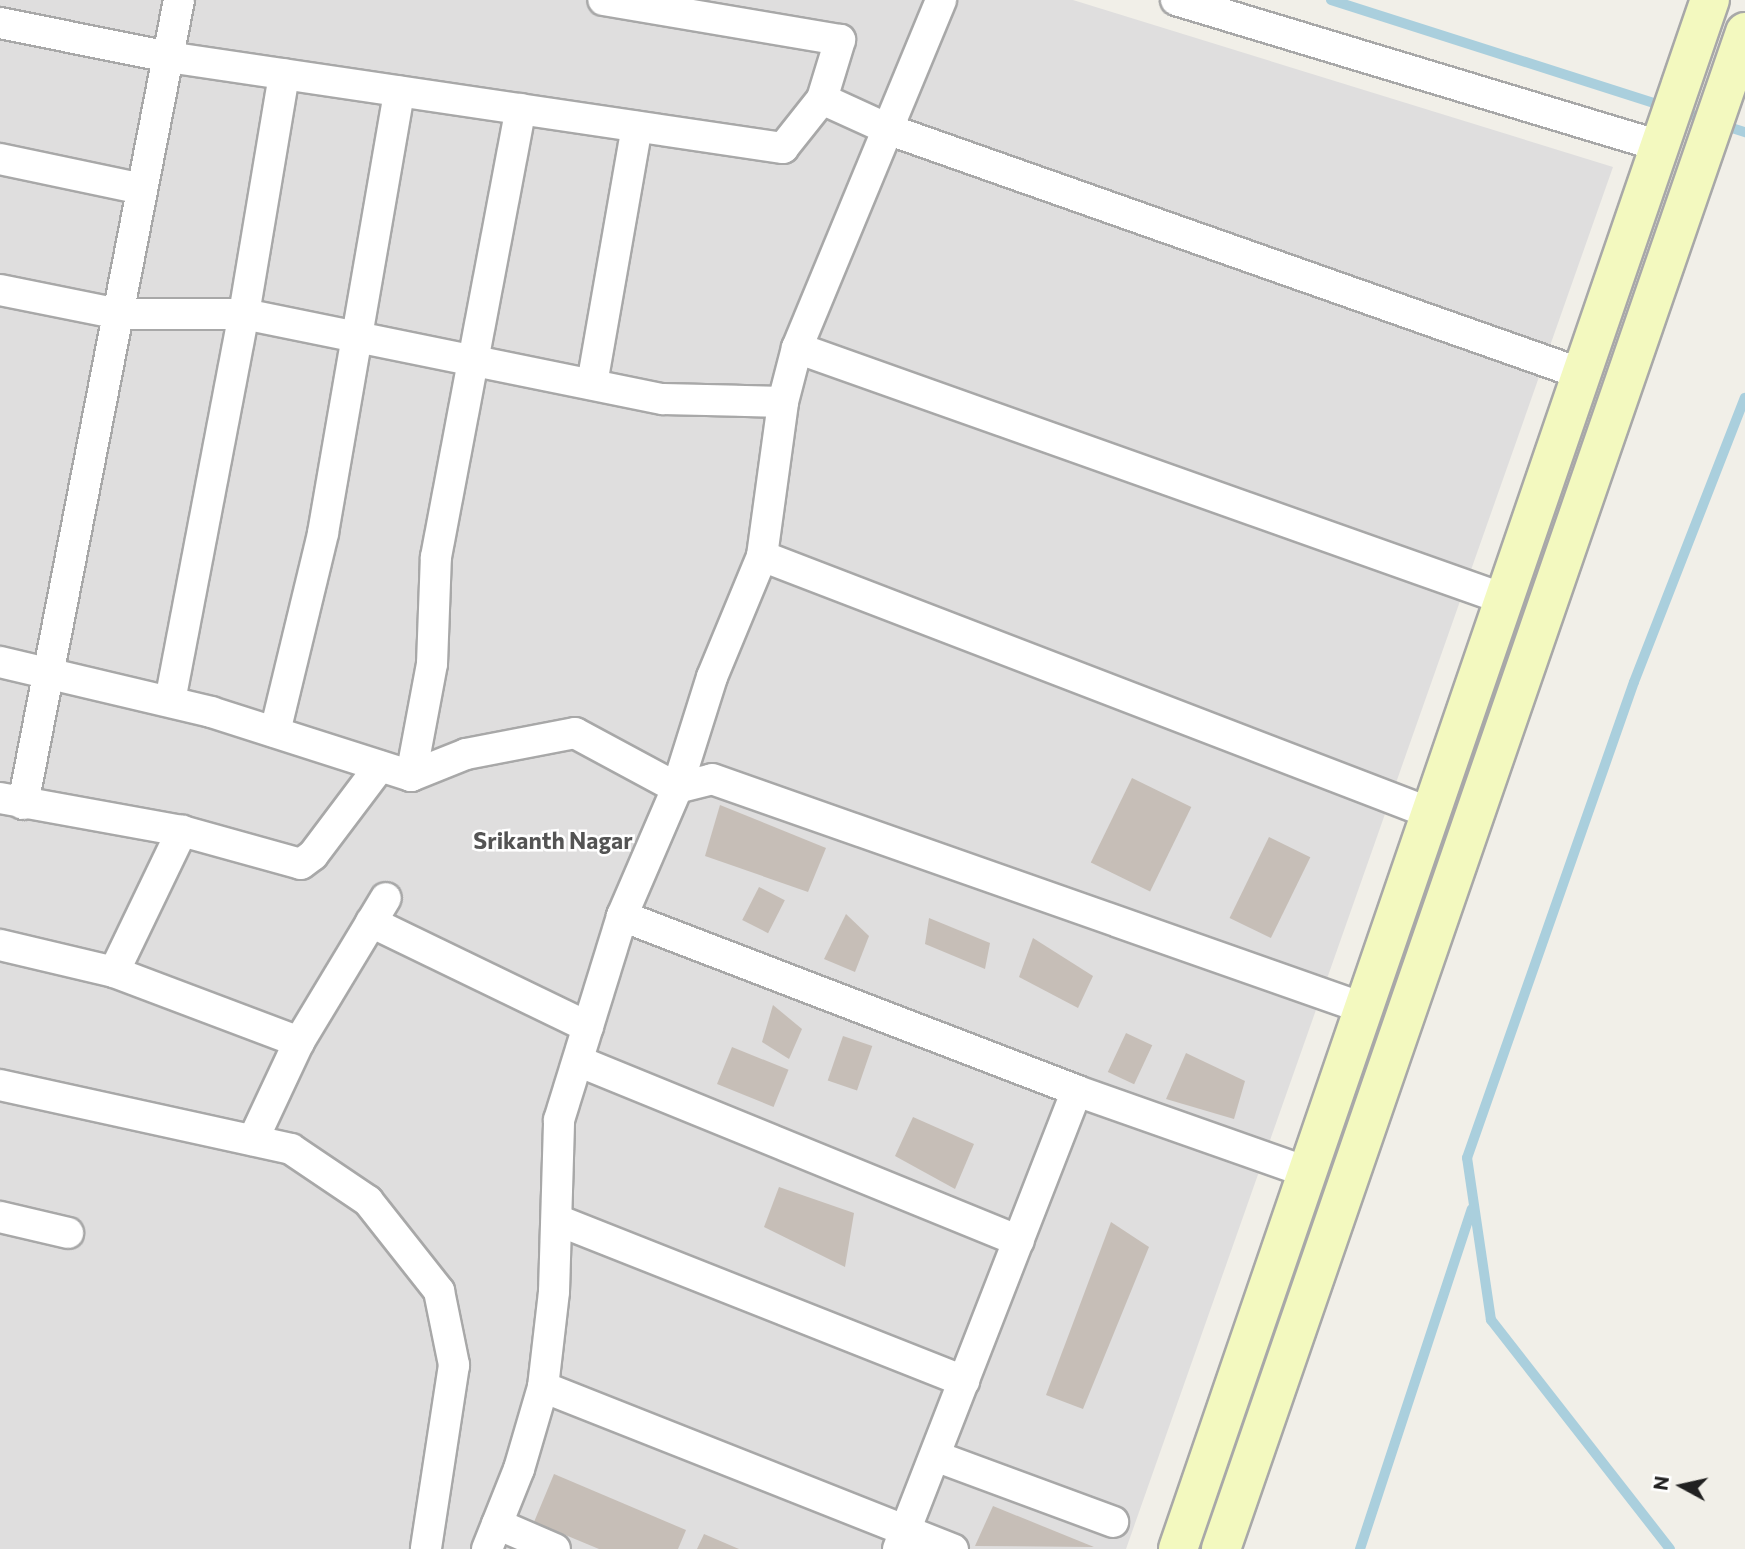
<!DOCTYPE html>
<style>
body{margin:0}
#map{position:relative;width:1745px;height:1549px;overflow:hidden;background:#f1efe8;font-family:Commissioner,sans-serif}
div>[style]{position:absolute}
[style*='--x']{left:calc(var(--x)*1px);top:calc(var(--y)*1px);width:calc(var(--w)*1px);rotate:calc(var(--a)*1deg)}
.residential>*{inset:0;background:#dfdede}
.stream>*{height:10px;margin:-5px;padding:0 5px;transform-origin:5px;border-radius:5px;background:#aacfdd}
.building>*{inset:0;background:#c6beb7;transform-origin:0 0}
.roads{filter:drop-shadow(2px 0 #a8a8a8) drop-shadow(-2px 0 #a8a8a8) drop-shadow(0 2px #a8a8a8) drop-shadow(0 -2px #a8a8a8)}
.street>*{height:30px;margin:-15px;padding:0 15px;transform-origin:15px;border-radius:15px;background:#fff}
.secondary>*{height:38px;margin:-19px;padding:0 19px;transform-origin:19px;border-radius:19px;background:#f3f9bf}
span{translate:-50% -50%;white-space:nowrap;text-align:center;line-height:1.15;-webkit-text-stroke:5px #fff;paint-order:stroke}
.neighbourhood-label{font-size:23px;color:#545454;font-weight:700}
.north{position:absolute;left:1647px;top:1451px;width:70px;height:70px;-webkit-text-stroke:5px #fff;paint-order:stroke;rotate:278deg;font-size:19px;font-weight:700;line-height:28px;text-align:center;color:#212121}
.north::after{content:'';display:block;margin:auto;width:24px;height:32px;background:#212121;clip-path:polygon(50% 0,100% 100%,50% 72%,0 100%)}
</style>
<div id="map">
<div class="residential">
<i style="clip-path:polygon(0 0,1073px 0,1613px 167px,1126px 1549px,0 1549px)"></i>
</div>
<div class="stream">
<i style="--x:1331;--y:0;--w:435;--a:17.7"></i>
<i style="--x:1360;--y:1549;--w:358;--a:-71.8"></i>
<i style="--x:1670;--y:1549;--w:291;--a:-128"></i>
<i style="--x:1491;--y:1320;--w:164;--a:-98.4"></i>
<i style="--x:1467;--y:1158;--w:504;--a:-70.67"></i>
<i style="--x:1634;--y:682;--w:305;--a:-68.7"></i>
</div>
<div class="building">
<i style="left:1132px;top:778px;width:66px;height:94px;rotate:26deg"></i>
<i style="clip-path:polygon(720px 805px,826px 848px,808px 892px,705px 856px)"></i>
<i style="left:1269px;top:837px;width:46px;height:90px;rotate:26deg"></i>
<i style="left:759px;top:887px;width:29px;height:37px;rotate:27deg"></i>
<i style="clip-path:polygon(846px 914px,869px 936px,855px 972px,824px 959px)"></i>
<i style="clip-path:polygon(929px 918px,990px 943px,985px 969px,925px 944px)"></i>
<i style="clip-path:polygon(1033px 938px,1093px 976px,1078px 1008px,1019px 977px)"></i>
<i style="clip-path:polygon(773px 1005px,802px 1029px,789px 1059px,762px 1042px)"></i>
<i style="left:1126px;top:1033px;width:29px;height:43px;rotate:25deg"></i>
<i style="left:843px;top:1036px;width:31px;height:47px;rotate:19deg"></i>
<i style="left:732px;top:1047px;width:61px;height:40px;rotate:22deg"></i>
<i style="clip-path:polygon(1186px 1053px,1245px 1081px,1234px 1119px,1166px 1099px)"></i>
<i style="clip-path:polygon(913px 1117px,974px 1144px,955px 1189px,895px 1156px)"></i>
<i style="clip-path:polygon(779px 1187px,854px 1213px,845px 1267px,764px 1227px)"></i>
<i style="clip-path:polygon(1111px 1222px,1149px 1247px,1083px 1409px,1046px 1395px)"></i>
<i style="clip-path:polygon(554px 1474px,686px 1530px,678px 1549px,599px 1549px,534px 1522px)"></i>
<i style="clip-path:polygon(993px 1506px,1094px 1547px,975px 1546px)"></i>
<i style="clip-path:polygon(704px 1534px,739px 1549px,697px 1549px)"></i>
</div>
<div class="roads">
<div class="street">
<i style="--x:1176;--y:0;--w:506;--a:16.79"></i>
<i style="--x:0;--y:23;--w:171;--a:11.4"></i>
<i style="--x:168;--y:57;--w:622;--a:8.42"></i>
<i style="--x:783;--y:148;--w:63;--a:-51.5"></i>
<i style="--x:822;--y:99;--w:62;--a:-73"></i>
<i style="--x:840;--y:40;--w:240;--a:-170.4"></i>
<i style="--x:822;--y:99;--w:75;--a:24.5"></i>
<i style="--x:890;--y:130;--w:734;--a:19.42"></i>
<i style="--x:0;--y:159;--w:145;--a:11.9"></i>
<i style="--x:0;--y:290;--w:121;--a:11.4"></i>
<i style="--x:119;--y:314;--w:125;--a:0"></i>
<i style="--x:244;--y:314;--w:428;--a:11.5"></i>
<i style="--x:663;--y:399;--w:120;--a:1.4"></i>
<i style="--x:797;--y:348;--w:750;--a:19.55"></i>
<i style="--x:592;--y:384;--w:261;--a:-80.1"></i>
<i style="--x:762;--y:556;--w:716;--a:21.04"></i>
<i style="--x:0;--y:662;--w:217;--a:13.3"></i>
<i style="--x:211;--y:712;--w:210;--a:17.7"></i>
<i style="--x:411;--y:776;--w:59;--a:-21.8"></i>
<i style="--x:466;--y:754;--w:111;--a:-10.9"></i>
<i style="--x:575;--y:733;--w:116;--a:28.3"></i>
<i style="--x:677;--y:788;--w:116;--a:-72.5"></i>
<i style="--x:712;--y:677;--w:131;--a:-67.5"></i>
<i style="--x:762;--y:556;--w:155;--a:-82.2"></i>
<i style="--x:783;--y:402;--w:56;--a:-75.5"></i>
<i style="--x:797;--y:348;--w:377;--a:-67.5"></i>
<i style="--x:170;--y:701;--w:394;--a:-79.2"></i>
<i style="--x:244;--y:314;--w:243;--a:-80.5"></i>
<i style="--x:275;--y:732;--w:205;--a:-76.4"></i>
<i style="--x:323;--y:533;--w:448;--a:-80.2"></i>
<i style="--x:411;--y:776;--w:114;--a:-79.4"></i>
<i style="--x:432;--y:664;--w:107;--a:-87.9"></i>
<i style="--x:436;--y:557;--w:456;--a:-79.3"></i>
<i style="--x:0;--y:798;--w:185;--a:10.3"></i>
<i style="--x:182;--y:831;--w:123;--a:15.5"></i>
<i style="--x:301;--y:864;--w:15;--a:-37"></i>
<i style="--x:313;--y:855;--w:111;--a:-53"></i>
<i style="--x:23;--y:804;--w:819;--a:-79.02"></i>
<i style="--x:622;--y:916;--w:487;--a:21"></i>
<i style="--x:1077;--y:1091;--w:244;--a:19.4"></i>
<i style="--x:371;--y:922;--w:241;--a:25.8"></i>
<i style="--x:0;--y:945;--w:117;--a:13.3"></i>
<i style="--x:114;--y:972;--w:198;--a:20.7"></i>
<i style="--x:114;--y:972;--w:157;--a:-64.3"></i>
<i style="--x:578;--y:1061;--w:476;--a:22.2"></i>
<i style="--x:0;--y:1085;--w:298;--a:12.4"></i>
<i style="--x:291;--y:1149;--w:93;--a:34"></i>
<i style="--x:368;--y:1201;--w:115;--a:51.7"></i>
<i style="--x:439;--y:1291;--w:76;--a:78.5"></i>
<i style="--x:454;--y:1365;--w:186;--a:98.7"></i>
<i style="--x:253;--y:1140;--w:108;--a:-64.9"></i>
<i style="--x:299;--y:1042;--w:168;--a:-58.9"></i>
<i style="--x:0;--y:1217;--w:70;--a:13.2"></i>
<i style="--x:557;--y:1220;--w:438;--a:21.6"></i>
<i style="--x:543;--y:1387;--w:441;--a:21.6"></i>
<i style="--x:935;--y:1456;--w:190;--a:20.3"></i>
<i style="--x:497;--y:1524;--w:63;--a:23.3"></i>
<i style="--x:487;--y:1549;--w:86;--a:-68.2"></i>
<i style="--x:519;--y:1469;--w:85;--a:-73.7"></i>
<i style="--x:543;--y:1387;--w:96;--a:-83.4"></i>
<i style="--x:554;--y:1292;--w:172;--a:-88.3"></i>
<i style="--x:559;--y:1120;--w:214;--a:-72.8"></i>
<i style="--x:622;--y:916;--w:139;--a:-66.7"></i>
<i style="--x:677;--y:788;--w:36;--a:-14"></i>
<i style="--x:712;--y:779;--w:690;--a:19.38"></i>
<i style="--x:898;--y:1549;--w:492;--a:-68.7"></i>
</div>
<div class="secondary">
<i style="--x:1178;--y:1549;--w:1638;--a:-71.05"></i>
<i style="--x:1221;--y:1549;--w:1605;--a:-70.94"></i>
</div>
</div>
<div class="neighbourhood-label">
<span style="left:553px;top:840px">Srikanth Nagar</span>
</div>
<div class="north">N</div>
</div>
